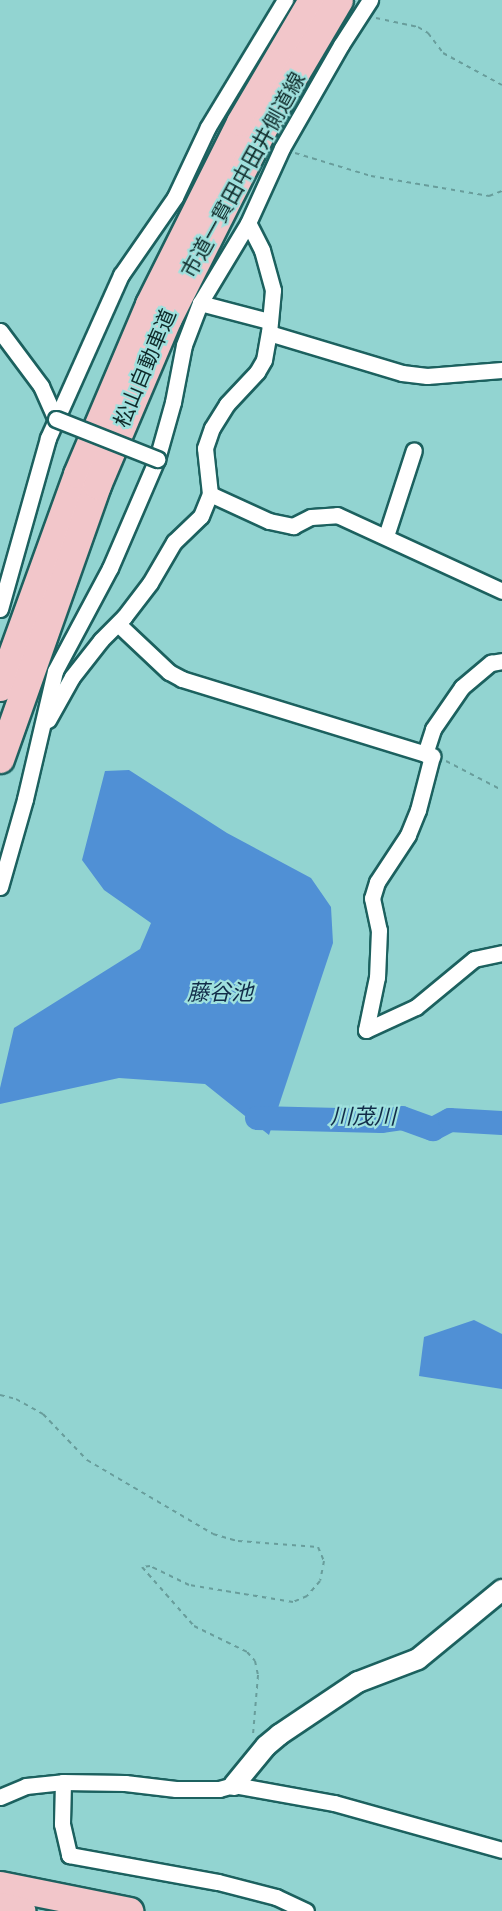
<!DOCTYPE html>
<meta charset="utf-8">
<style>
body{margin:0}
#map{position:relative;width:502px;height:1911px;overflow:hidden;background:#92d4d1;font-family:Overpass,"Noto Sans JP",sans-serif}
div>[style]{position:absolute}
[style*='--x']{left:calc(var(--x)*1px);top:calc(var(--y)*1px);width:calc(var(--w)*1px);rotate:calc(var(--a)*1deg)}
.water>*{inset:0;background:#5090d5}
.river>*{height:24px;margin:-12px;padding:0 12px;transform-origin:12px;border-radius:12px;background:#5090d5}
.path>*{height:2px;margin-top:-1px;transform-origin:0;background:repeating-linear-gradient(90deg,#689d9b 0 4.5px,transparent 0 9px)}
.roads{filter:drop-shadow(2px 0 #1c615f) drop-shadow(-2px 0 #1c615f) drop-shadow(0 2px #1c615f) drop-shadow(0 -2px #1c615f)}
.minor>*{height:15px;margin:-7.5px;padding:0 7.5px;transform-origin:7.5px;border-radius:7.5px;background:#fff}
.tertiary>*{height:20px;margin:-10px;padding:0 10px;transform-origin:10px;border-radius:10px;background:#fff}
.motorway>*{height:27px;margin:-13.5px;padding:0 13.5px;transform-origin:13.5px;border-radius:13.5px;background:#f2c6ca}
.bridges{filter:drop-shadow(2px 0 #1c615f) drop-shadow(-2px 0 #1c615f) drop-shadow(0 2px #1c615f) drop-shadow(0 -2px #1c615f)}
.minor-bridge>*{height:15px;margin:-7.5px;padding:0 7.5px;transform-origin:7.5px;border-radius:7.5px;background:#fff}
span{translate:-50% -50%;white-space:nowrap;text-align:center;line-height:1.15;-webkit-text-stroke:4.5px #9fe1de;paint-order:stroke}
.street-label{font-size:21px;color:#0f2b2a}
.water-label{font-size:22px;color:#122c49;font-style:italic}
</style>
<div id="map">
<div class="water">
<i style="clip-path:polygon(129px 770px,227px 833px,311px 878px,331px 907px,333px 943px,269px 1135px,205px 1084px,119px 1078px,0 1104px,0 1088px,14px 1028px,140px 949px,151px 923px,104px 890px,82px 860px,105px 771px)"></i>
<i style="clip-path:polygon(474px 1320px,502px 1334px,502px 1389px,419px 1376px,424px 1337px)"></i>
</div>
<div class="river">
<i style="--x:257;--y:1118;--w:124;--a:1.4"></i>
<i style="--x:381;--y:1121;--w:21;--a:-8"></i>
<i style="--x:402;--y:1118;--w:33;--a:20"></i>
<i style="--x:433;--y:1129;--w:19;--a:-28"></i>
<i style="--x:450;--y:1120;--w:52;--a:3.3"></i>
</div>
<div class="path">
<i style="--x:376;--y:18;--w:43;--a:12.1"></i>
<i style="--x:418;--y:27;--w:12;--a:31"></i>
<i style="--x:428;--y:33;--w:25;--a:53"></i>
<i style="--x:443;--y:53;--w:67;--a:28.5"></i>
<i style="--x:295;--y:153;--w:79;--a:16.8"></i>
<i style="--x:371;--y:176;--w:120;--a:9.6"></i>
<i style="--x:489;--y:196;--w:14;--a:-21"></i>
<i style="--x:446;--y:761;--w:63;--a:27.4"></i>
<i style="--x:0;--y:1395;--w:16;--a:14"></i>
<i style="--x:16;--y:1399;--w:31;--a:29"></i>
<i style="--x:43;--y:1414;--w:64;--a:46.3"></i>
<i style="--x:87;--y:1460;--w:146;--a:30.4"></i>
<i style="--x:213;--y:1534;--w:26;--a:16"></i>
<i style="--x:238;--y:1541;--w:80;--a:4.3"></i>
<i style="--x:318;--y:1547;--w:15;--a:67"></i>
<i style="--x:324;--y:1561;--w:20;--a:101"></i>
<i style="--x:320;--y:1581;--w:20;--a:131"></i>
<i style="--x:307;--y:1596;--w:15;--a:157"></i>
<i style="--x:293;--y:1602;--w:105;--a:-170.7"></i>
<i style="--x:189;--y:1585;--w:43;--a:-154"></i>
<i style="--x:150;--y:1566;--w:8;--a:173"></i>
<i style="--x:142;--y:1567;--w:79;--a:48.6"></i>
<i style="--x:194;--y:1626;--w:59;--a:26.1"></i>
<i style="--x:247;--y:1652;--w:12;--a:48"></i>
<i style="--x:255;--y:1661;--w:14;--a:78"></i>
<i style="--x:258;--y:1675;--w:60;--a:94.8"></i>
</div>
<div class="roads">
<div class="minor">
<i style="--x:200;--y:303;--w:71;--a:14.6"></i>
<i style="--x:0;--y:331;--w:69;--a:53.3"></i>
<i style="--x:41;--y:386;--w:36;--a:66"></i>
<i style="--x:269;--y:333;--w:139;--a:16.7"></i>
<i style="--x:402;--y:373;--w:25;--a:7"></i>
<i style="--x:427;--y:376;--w:75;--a:-4.6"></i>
<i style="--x:210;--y:494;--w:65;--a:24.6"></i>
<i style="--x:269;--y:521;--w:25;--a:12"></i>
<i style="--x:293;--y:526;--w:20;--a:-27"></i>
<i style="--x:311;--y:517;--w:26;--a:-4"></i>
<i style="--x:337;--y:515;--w:182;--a:24.7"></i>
<i style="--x:386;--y:536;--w:90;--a:-72"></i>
<i style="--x:0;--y:609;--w:178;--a:-74.3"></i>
<i style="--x:48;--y:438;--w:179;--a:-65.9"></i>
<i style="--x:121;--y:275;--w:95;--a:-55.3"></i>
<i style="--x:175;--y:197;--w:77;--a:-64.8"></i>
<i style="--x:208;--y:127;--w:149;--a:-58.8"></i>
<i style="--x:118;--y:624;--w:70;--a:43.3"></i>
<i style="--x:169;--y:672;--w:15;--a:28"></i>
<i style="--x:182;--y:679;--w:262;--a:17.1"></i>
<i style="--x:432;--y:756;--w:56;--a:104.5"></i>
<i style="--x:418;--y:810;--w:27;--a:112"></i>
<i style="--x:408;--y:835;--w:56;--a:123.4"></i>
<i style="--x:377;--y:882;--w:17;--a:107"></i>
<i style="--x:372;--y:898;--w:33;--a:78"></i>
<i style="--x:379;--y:930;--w:47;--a:92.4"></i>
<i style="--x:377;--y:977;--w:54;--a:101.7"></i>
<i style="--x:48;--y:720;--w:49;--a:-60.8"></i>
<i style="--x:72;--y:677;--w:47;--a:-51.9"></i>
<i style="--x:101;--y:640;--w:33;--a:-45"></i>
<i style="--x:124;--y:617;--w:43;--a:-52.6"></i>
<i style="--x:150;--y:583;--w:48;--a:-59.7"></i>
<i style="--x:174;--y:542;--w:37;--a:-44"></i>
<i style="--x:201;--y:516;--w:24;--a:-68"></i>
<i style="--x:210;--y:494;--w:46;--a:-96.2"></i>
<i style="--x:205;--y:448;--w:21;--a:-71"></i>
<i style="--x:212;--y:428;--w:28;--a:-58"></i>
<i style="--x:227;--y:404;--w:44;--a:-46.8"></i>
<i style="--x:257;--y:372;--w:14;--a:-60"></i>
<i style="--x:264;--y:360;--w:27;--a:-80"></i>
<i style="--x:269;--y:333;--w:43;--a:-84.7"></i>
<i style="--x:273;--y:290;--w:41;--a:-105.4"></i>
<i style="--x:262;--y:250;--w:30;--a:-117"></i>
<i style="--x:425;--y:754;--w:26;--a:-72"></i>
<i style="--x:433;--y:729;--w:51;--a:-55.4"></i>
<i style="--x:462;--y:687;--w:38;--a:-40"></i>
<i style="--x:491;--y:663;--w:11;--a:-10"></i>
<i style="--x:0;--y:887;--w:91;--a:-74.1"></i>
<i style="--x:25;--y:799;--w:131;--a:-76.8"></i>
<i style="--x:55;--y:671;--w:117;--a:-61.9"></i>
<i style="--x:110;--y:568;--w:119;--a:-66.7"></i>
<i style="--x:157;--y:459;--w:59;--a:-74.3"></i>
<i style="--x:173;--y:402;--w:58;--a:-79.1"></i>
<i style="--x:184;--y:345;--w:45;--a:-69.1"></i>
<i style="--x:200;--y:303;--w:93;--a:-59"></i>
<i style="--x:248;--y:223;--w:82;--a:-65.6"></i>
<i style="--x:282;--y:148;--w:119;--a:-60.2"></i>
<i style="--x:341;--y:45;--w:54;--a:-57.2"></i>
<i style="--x:366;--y:1030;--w:55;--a:-24.7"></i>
<i style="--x:416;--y:1007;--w:75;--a:-39.6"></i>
<i style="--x:474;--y:959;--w:29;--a:-12"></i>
<i style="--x:63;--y:1782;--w:42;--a:91.4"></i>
<i style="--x:62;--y:1824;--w:32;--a:77"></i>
<i style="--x:69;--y:1855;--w:151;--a:10.3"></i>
<i style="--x:218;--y:1882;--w:60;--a:14.5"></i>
<i style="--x:276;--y:1897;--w:33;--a:25"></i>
<i style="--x:0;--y:1797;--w:28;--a:-23"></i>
<i style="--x:26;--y:1786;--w:37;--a:-6"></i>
<i style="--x:63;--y:1782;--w:62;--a:0.9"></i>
<i style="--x:125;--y:1783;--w:51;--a:6.7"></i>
<i style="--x:176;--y:1789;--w:43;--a:0"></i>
<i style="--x:219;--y:1789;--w:16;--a:-15"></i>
<i style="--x:234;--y:1785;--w:102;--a:10.2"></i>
<i style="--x:334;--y:1803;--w:174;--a:15.6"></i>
</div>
<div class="tertiary">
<i style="--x:234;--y:1785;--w:50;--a:-50.6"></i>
<i style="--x:266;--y:1746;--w:17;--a:-40"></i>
<i style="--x:279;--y:1735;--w:95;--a:-33.9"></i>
<i style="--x:358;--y:1682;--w:64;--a:-21"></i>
<i style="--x:418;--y:1659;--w:109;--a:-39.4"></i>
</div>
<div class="motorway">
<i style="--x:0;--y:687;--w:226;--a:-70.1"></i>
<i style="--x:77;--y:474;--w:185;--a:-67"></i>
<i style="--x:149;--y:304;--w:203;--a:-63.4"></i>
<i style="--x:240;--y:122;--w:142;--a:-59.5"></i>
<i style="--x:0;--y:759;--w:291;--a:-70.5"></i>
<i style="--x:97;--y:485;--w:181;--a:-67"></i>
<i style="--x:168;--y:318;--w:216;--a:-63.3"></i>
<i style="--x:265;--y:125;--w:145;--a:-59.4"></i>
<i style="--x:0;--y:1885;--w:132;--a:11.4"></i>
<i style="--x:0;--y:1906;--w:22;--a:13"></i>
</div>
</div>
<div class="bridges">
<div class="minor-bridge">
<i style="--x:56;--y:419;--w:109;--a:21.6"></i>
</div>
</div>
<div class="street-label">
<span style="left:245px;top:176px;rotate:-61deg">市道一貫田中田井側道線</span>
<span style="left:147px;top:369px;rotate:-67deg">松山自動車道</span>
</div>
<div class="water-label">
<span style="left:220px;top:995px">藤谷池</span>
<span style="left:363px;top:1119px">川茂川</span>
</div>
</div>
